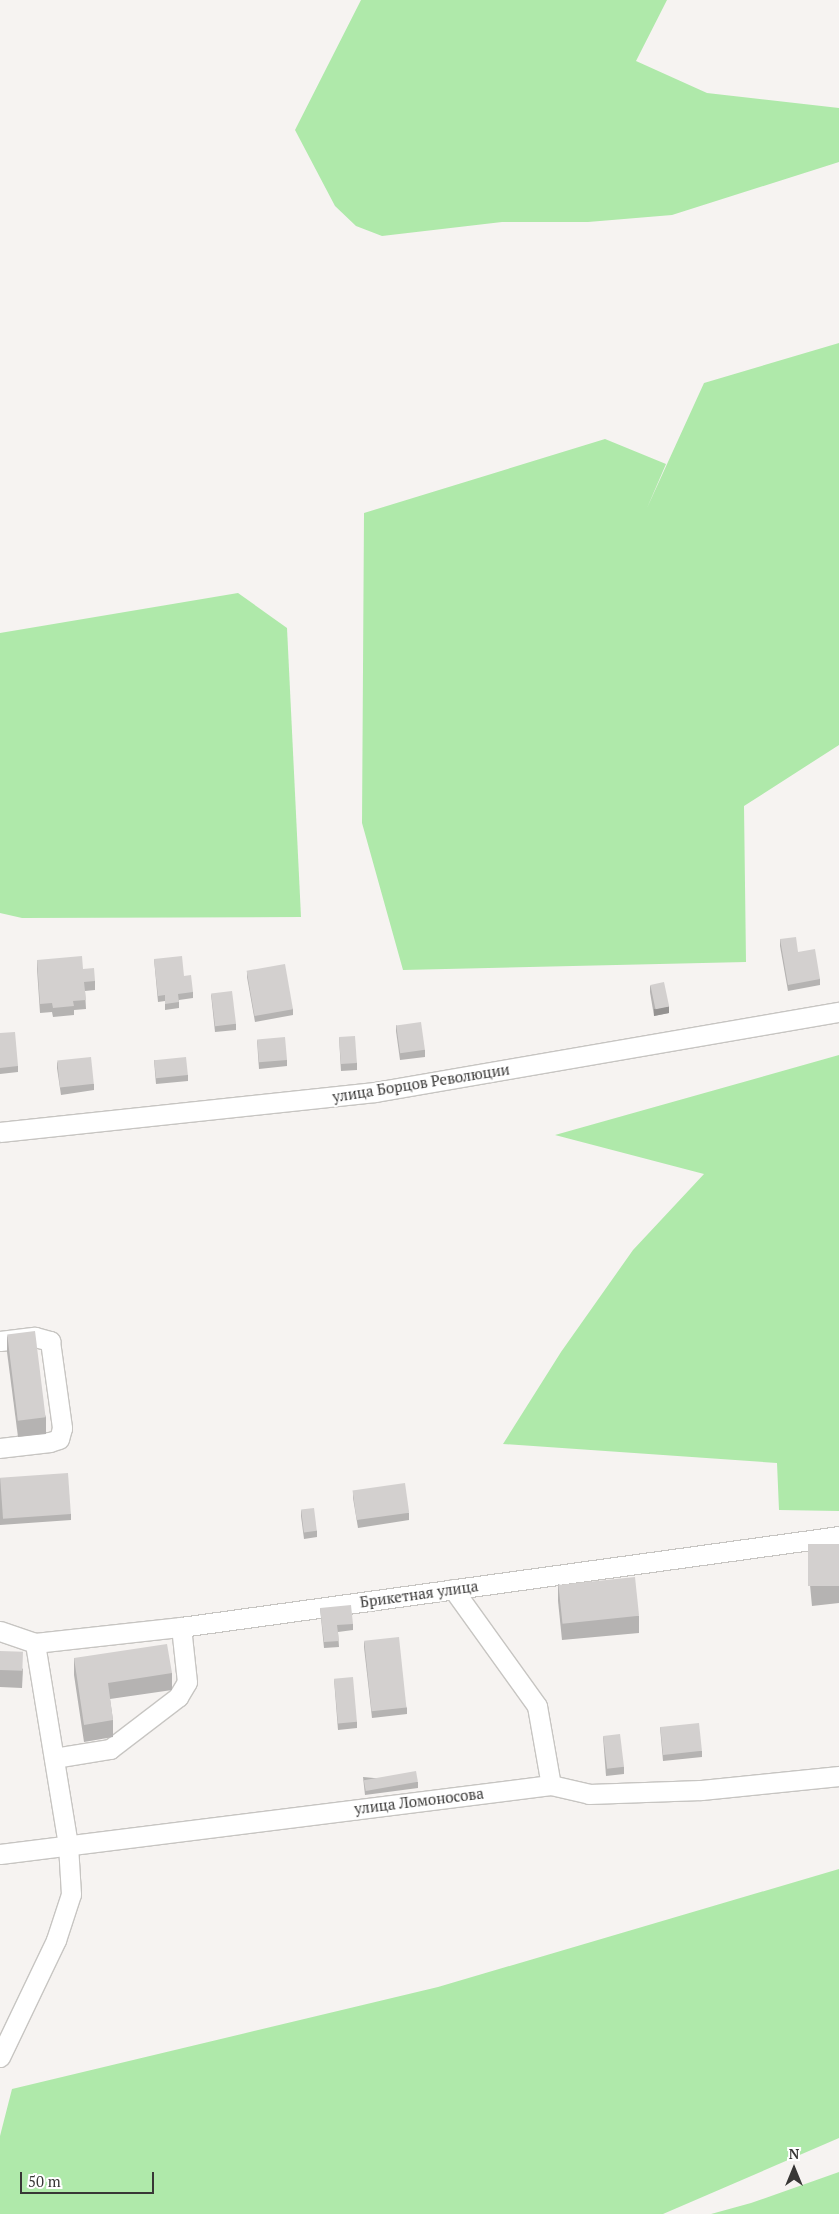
<!DOCTYPE html>
<meta charset="utf-8">
<style>
body{margin:0}
#map{position:relative;width:839px;height:2214px;overflow:hidden;background:#f6f3f1;font-family:"PT Serif",serif}
div>[style]{position:absolute}
[style*='--x']{left:calc(var(--x)*1px);top:calc(var(--y)*1px);width:calc(var(--w)*1px);rotate:calc(var(--a)*1deg)}
.green>*{inset:0;background:#afe9aa}
.roads{filter:drop-shadow(1px 0 #c7c5c2) drop-shadow(-1px 0 #c7c5c2) drop-shadow(0 1px #c7c5c2) drop-shadow(0 -1px #c7c5c2)}
.minor>*{height:19px;margin:-9.5px;padding:0 9.5px;transform-origin:9.5px;border-radius:9.5px;background:#fff}
.wall>*{inset:0;background:#b5b3b2}
.shaded-wall>*{inset:0;background:#949291}
.building>*{inset:0;background:#d3d0cf;transform-origin:0 0}
span{translate:-50% -50%;white-space:nowrap;text-align:center;line-height:1.15;-webkit-text-stroke:4px #fff;paint-order:stroke}
.street-label{font-size:15px;color:#383736}
.north{position:absolute;left:769px;top:2144px;width:50px;height:50px;-webkit-text-stroke:4px #fff;paint-order:stroke;rotate:0deg;font-size:14px;font-weight:700;line-height:20px;text-align:center;color:#383736}
.north::after{content:'';display:block;margin:auto;width:18px;height:22px;background:#383736;clip-path:polygon(50% 0,100% 100%,50% 72%,0 100%)}
.scale{position:absolute;left:20px;top:2172px;width:134px;height:22px;box-sizing:border-box;border:2px solid #383736;border-top:0;padding-left:6px;font-size:15px;line-height:18px;white-space:nowrap;color:#383736;-webkit-text-stroke:4px #fff;paint-order:stroke}
</style>
<div id="map">
<div class="green">
<i style="clip-path:polygon(361px 0,667px 0,636px 61px,707px 93px,839px 108px,839px 162px,672px 215px,588px 222px,502px 222px,382px 236px,356px 226px,335px 206px,295px 130px)"></i>
<i style="clip-path:polygon(839px 343px,839px 745px,744px 806px,746px 962px,403px 970px,362px 823px,364px 513px,605px 439px,666px 464px,647px 508px,704px 383px)"></i>
<i style="clip-path:polygon(238px 593px,287px 628px,301px 917px,22px 918px,0 913px,0 633px)"></i>
<i style="clip-path:polygon(839px 1055px,839px 1511px,779px 1510px,777px 1463px,503px 1444px,561px 1352px,633px 1250px,704px 1174px,555px 1135px)"></i>
<i style="clip-path:polygon(839px 1869px,839px 2138px,663px 2214px,0 2214px,0 2136px,12px 2089px,438px 1987px)"></i>
<i style="clip-path:polygon(839px 2172px,839px 2214px,711px 2214px,751px 2203px)"></i>
</div>
<div class="roads">
<div class="minor">
<i style="--x:0;--y:1132;--w:377;--a:-6.1"></i>
<i style="--x:375;--y:1092;--w:471;--a:-9.8"></i>
<i style="--x:0;--y:1341;--w:35;--a:-7"></i>
<i style="--x:35;--y:1337;--w:16;--a:15"></i>
<i style="--x:50;--y:1341;--w:88;--a:82.1"></i>
<i style="--x:62;--y:1428;--w:11;--a:105"></i>
<i style="--x:59;--y:1439;--w:9;--a:162"></i>
<i style="--x:50;--y:1442;--w:50;--a:173.2"></i>
<i style="--x:453;--y:1589;--w:144;--a:54.3"></i>
<i style="--x:537;--y:1706;--w:80;--a:80"></i>
<i style="--x:0;--y:1631;--w:37;--a:19"></i>
<i style="--x:35;--y:1643;--w:147;--a:-6.3"></i>
<i style="--x:181;--y:1627;--w:664;--a:-7.87"></i>
<i style="--x:54;--y:1758;--w:57;--a:-9.1"></i>
<i style="--x:110;--y:1749;--w:86;--a:-37.4"></i>
<i style="--x:178;--y:1697;--w:17;--a:-59"></i>
<i style="--x:187;--y:1682;--w:55;--a:-96.2"></i>
<i style="--x:0;--y:1854;--w:555;--a:-7.14"></i>
<i style="--x:551;--y:1785;--w:39;--a:13"></i>
<i style="--x:589;--y:1794;--w:112;--a:-2"></i>
<i style="--x:701;--y:1790;--w:139;--a:-5.8"></i>
<i style="--x:0;--y:2057;--w:130;--a:-64.4"></i>
<i style="--x:56;--y:1940;--w:48;--a:-71.9"></i>
<i style="--x:71;--y:1894;--w:49;--a:-93.5"></i>
<i style="--x:68;--y:1845;--w:205;--a:-99.3"></i>
</div>
</div>
<div class="wall">
<i style="clip-path:polygon(780px 939px,798px 952px,820px 979px,820px 985px,788px 991px,780px 946px)"></i>
<i style="clip-path:polygon(154px 959px,193px 992px,193px 998px,179px 1000px,179px 1008px,165px 1010px,165px 1001px,158px 1002px)"></i>
<i style="clip-path:polygon(37px 960px,83px 969px,95px 981px,95px 990px,85px 991px,86px 1009px,74px 1010px,74px 1015px,53px 1017px,52px 1012px,40px 1013px,37px 969px)"></i>
<i style="clip-path:polygon(247px 971px,293px 1009px,293px 1015px,255px 1022px,247px 977px)"></i>
<i style="clip-path:polygon(650px 985px,669px 1013px,654px 1016px,650px 992px)"></i>
<i style="clip-path:polygon(211px 994px,236px 1024px,236px 1030px,215px 1032px)"></i>
<i style="clip-path:polygon(396px 1025px,425px 1050px,425px 1057px,400px 1060px,396px 1031px)"></i>
<i style="clip-path:polygon(0 1033px,18px 1066px,18px 1072px,0 1074px)"></i>
<i style="clip-path:polygon(339px 1037px,357px 1063px,357px 1070px,341px 1071px)"></i>
<i style="clip-path:polygon(257px 1040px,287px 1060px,287px 1066px,259px 1069px)"></i>
<i style="clip-path:polygon(154px 1060px,188px 1075px,188px 1081px,156px 1084px)"></i>
<i style="clip-path:polygon(57px 1062px,94px 1084px,94px 1090px,61px 1095px,57px 1068px)"></i>
<i style="clip-path:polygon(7px 1335px,46px 1417px,46px 1434px,18px 1437px,7px 1352px)"></i>
<i style="clip-path:polygon(0 1478px,71px 1514px,71px 1520px,0 1525px)"></i>
<i style="clip-path:polygon(353px 1491px,409px 1513px,409px 1520px,358px 1528px,353px 1498px)"></i>
<i style="clip-path:polygon(301px 1510px,317px 1531px,317px 1537px,304px 1539px,301px 1516px)"></i>
<i style="clip-path:polygon(839px 1544px,839px 1603px,812px 1606px,808px 1564px,808px 1547px)"></i>
<i style="clip-path:polygon(558px 1584px,639px 1616px,639px 1633px,562px 1640px,558px 1601px)"></i>
<i style="clip-path:polygon(320px 1608px,353px 1624px,353px 1630px,338px 1632px,339px 1647px,324px 1648px)"></i>
<i style="clip-path:polygon(364px 1641px,407px 1708px,407px 1714px,372px 1718px,364px 1647px)"></i>
<i style="clip-path:polygon(0 1651px,23px 1669px,22px 1688px,0 1687px)"></i>
<i style="clip-path:polygon(74px 1658px,172px 1673px,172px 1690px,110px 1699px,113px 1720px,113px 1737px,84px 1742px,74px 1675px)"></i>
<i style="clip-path:polygon(334px 1679px,357px 1722px,357px 1728px,338px 1730px)"></i>
<i style="clip-path:polygon(660px 1727px,702px 1751px,702px 1757px,663px 1761px)"></i>
<i style="clip-path:polygon(603px 1736px,624px 1767px,624px 1774px,606px 1776px)"></i>
<i style="clip-path:polygon(363px 1777px,418px 1782px,418px 1788px,365px 1795px)"></i>
</div>
<div class="shaded-wall">
<i style="clip-path:polygon(669px 1006px,669px 1013px,654px 1016px,654px 1009px)"></i>
</div>
<div class="building">
<i style="clip-path:polygon(796px 937px,798px 952px,815px 949px,820px 979px,788px 985px,780px 939px)"></i>
<i style="clip-path:polygon(82px 956px,83px 969px,94px 968px,95px 981px,84px 982px,86px 1000px,73px 1001px,74px 1006px,53px 1008px,52px 1003px,40px 1004px,37px 960px)"></i>
<i style="clip-path:polygon(182px 956px,184px 976px,191px 975px,193px 992px,178px 994px,179px 1002px,165px 1004px,165px 995px,158px 996px,154px 959px)"></i>
<i style="left:285px;top:964px;width:46px;height:39px;rotate:80deg"></i>
<i style="left:664px;top:982px;width:25px;height:14px;rotate:78deg"></i>
<i style="left:232px;top:991px;width:33px;height:21px;rotate:83deg"></i>
<i style="left:421px;top:1022px;width:28px;height:25px;rotate:82deg"></i>
<i style="clip-path:polygon(15px 1032px,18px 1066px,0 1068px,0 1033px)"></i>
<i style="left:355px;top:1036px;width:27px;height:16px;rotate:86deg"></i>
<i style="left:285px;top:1037px;width:23px;height:28px;rotate:85deg"></i>
<i style="left:91px;top:1057px;width:27px;height:34px;rotate:84deg"></i>
<i style="left:186px;top:1057px;width:18px;height:32px;rotate:84deg"></i>
<i style="left:35px;top:1331px;width:87px;height:28px;rotate:83deg"></i>
<i style="left:68px;top:1473px;width:41px;height:68px;rotate:86deg"></i>
<i style="left:405px;top:1483px;width:30px;height:53px;rotate:82deg"></i>
<i style="left:314px;top:1508px;width:23px;height:13px;rotate:83deg"></i>
<i style="left:839px;top:1544px;width:42px;height:31px;rotate:90deg"></i>
<i style="left:635px;top:1577px;width:39px;height:77px;rotate:84deg"></i>
<i style="clip-path:polygon(351px 1605px,353px 1624px,337px 1625px,339px 1641px,324px 1642px,320px 1608px)"></i>
<i style="left:399px;top:1637px;width:71px;height:35px;rotate:84deg"></i>
<i style="clip-path:polygon(167px 1644px,172px 1673px,108px 1683px,113px 1720px,84px 1725px,74px 1658px)"></i>
<i style="left:0;top:1651px;width:23px;height:19px;rotate:2deg"></i>
<i style="left:353px;top:1677px;width:45px;height:19px;rotate:85deg"></i>
<i style="left:699px;top:1723px;width:28px;height:39px;rotate:84deg"></i>
<i style="left:620px;top:1734px;width:33px;height:17px;rotate:83deg"></i>
<i style="left:416px;top:1771px;width:11px;height:53px;rotate:80deg"></i>
</div>
<div class="street-label">
<span style="left:421px;top:1083px;rotate:-9deg">улица Борцов Революции</span>
<span style="left:419px;top:1594px;rotate:-8deg">Брикетная улица</span>
<span style="left:419px;top:1801px;rotate:-7deg">улица Ломоносова</span>
</div>
<div class="north">N</div>
<div class="scale">50 m</div>
</div>
